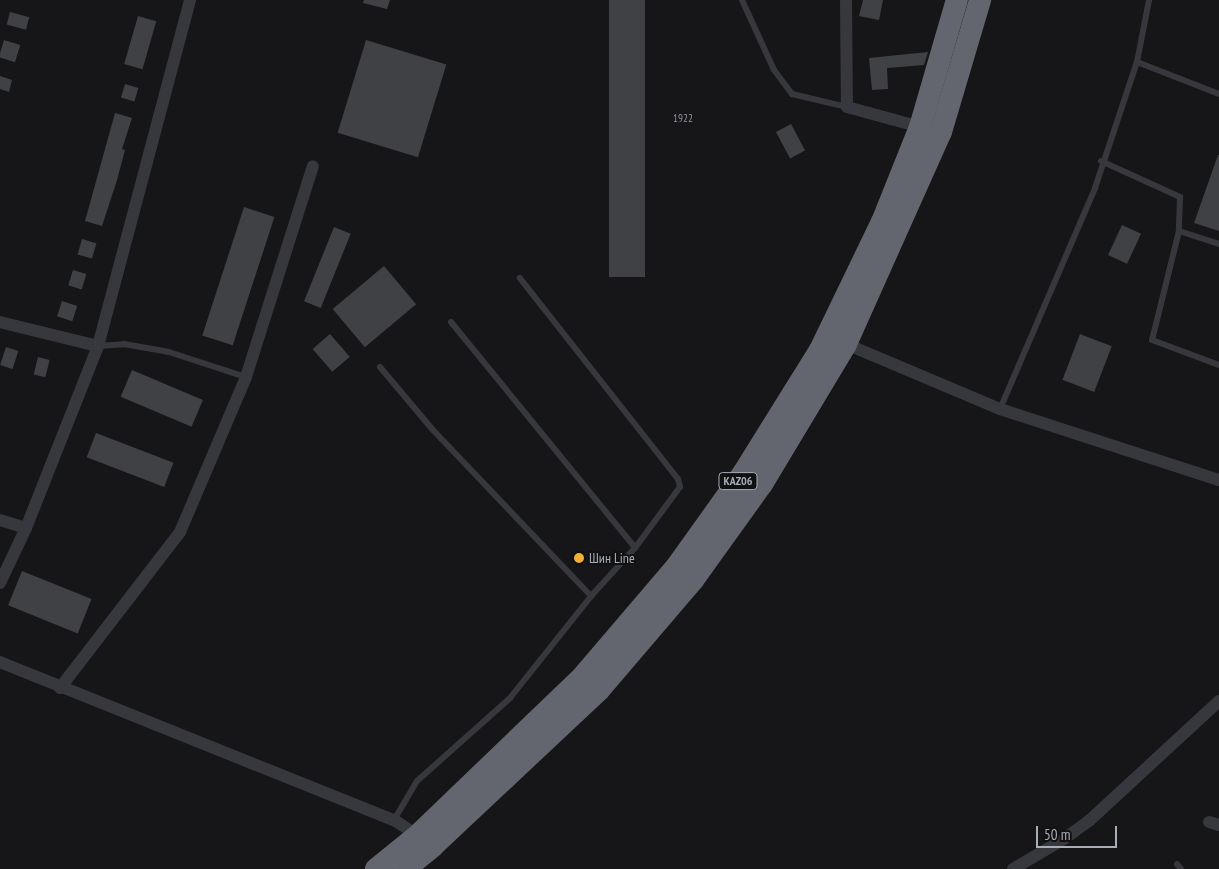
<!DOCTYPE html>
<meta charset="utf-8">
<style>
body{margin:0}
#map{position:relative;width:1219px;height:869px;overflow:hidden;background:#161618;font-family:"PT Sans Narrow",sans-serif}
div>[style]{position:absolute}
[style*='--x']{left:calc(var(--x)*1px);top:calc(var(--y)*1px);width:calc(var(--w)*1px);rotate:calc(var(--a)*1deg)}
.building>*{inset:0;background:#404145;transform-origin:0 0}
.lane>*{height:6px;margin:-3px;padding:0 3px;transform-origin:3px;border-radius:3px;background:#37383d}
.street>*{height:12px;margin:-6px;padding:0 6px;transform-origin:6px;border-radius:6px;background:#37383d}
.highway>*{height:22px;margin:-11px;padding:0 11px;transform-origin:11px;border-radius:11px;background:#63666e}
.dots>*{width:14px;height:14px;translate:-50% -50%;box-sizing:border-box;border:2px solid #111113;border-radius:50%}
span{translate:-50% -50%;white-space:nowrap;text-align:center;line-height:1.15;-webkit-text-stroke:4px #111113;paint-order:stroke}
.number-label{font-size:11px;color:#8e929b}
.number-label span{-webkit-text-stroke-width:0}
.shield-label span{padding:1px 4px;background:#111113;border:1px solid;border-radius:4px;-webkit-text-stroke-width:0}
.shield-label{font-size:12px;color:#a8adb8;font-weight:700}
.poi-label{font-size:14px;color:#a8adb8}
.left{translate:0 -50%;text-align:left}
.scale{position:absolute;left:1036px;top:826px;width:81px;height:22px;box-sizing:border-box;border:2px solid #a8adb8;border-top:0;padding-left:6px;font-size:15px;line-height:18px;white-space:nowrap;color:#a8adb8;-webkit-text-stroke:4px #111113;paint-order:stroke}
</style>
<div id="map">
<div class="building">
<i style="clip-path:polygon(364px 0,390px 0,387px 9px,363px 3px)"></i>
<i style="left:609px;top:0;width:36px;height:277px"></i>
<i style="clip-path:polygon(863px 0,883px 0,879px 20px,859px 16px)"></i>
<i style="left:10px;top:12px;width:20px;height:13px;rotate:15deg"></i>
<i style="left:138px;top:16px;width:19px;height:50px;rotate:16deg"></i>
<i style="left:4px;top:40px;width:17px;height:18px;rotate:17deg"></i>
<i style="left:366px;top:40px;width:84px;height:97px;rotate:17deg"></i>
<i style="clip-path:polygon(928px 52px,924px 65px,887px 68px,888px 89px,872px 90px,869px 58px)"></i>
<i style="clip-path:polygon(0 76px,12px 80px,9px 92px,0 89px)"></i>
<i style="left:125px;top:84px;width:14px;height:14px;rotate:17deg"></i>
<i style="clip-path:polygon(115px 113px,132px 118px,122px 149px,125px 150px,117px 180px,102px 226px,85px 221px)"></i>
<i style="left:791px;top:124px;width:30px;height:17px;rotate:62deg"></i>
<i style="clip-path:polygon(1218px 155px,1219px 155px,1219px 231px,1194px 223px)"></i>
<i style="left:244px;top:207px;width:32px;height:135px;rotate:18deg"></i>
<i style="left:1122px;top:225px;width:21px;height:33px;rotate:25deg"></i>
<i style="left:334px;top:227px;width:18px;height:80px;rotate:22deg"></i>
<i style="left:82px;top:239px;width:15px;height:16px;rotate:16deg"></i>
<i style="left:384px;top:266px;width:50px;height:67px;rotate:50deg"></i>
<i style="left:73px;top:270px;width:14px;height:16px;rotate:17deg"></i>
<i style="left:62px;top:301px;width:16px;height:16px;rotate:18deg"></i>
<i style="left:330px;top:334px;width:30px;height:23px;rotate:49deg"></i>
<i style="left:1080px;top:334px;width:34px;height:49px;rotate:21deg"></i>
<i style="left:6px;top:347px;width:13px;height:19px;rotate:18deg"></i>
<i style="left:38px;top:357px;width:12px;height:18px;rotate:14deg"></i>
<i style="left:132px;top:370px;width:77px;height:29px;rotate:23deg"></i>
<i style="left:96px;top:433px;width:83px;height:26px;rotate:21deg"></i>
<i style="left:22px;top:571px;width:75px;height:37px;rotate:22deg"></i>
</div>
<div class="lane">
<i style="--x:742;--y:0;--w:77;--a:65.4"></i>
<i style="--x:774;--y:70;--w:30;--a:53"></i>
<i style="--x:792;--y:94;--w:57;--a:13.3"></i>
<i style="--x:1137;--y:62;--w:88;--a:21.3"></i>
<i style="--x:1101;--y:161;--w:87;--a:24.5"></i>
<i style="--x:1180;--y:197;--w:34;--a:92"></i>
<i style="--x:1179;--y:231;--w:42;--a:18"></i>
<i style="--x:1179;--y:231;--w:112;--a:103.9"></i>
<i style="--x:1152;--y:340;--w:72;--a:20.5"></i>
<i style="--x:451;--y:322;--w:291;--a:50.8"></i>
<i style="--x:98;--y:346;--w:26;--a:-4"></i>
<i style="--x:124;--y:344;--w:46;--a:10.1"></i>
<i style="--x:169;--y:352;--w:81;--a:18"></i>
<i style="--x:380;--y:367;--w:81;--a:50"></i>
<i style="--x:432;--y:429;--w:231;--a:46.4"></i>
<i style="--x:1000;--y:409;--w:241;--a:-66.7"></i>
<i style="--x:1095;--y:188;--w:133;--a:-71.6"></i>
<i style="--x:1137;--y:62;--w:63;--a:-79"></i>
<i style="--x:394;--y:820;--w:45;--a:-59.5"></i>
<i style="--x:417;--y:781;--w:125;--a:-41.7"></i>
<i style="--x:510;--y:698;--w:130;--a:-51.5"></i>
<i style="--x:591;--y:596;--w:65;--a:-47.5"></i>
<i style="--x:635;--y:548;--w:76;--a:-53.6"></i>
<i style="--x:680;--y:487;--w:8;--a:-104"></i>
<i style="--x:678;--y:479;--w:256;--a:-128.2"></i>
<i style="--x:1177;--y:864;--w:6;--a:51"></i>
</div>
<div class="street">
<i style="--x:846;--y:0;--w:107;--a:89.5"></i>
<i style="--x:847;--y:107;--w:76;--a:15.3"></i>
<i style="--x:0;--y:322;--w:101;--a:13.8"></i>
<i style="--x:846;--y:344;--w:167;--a:22.9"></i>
<i style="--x:1000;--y:409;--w:230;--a:18"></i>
<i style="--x:0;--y:520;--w:27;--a:17"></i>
<i style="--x:0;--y:583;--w:61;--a:-64.7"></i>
<i style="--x:26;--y:528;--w:196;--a:-68.4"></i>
<i style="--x:98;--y:346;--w:358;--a:-75.1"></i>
<i style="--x:0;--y:662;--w:424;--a:21.9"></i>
<i style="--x:394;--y:820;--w:33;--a:33"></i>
<i style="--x:60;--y:688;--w:197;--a:-52.4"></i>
<i style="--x:180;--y:532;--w:168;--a:-66.9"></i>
<i style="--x:246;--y:377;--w:221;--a:-72.4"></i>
<i style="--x:1209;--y:822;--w:10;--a:17"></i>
<i style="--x:1013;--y:869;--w:59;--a:-30.5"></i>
<i style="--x:1064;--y:839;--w:32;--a:-36"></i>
<i style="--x:1090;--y:820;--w:176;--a:-42.7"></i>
</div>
<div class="highway">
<i style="--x:376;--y:869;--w:54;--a:-39"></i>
<i style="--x:418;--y:835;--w:231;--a:-43.9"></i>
<i style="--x:584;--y:675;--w:143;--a:-49.5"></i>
<i style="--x:677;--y:566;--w:115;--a:-54.5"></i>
<i style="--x:744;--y:472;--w:144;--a:-58.1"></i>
<i style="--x:820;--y:350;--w:142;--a:-64.2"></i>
<i style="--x:882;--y:222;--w:102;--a:-68.2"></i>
<i style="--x:920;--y:127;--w:132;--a:-73.8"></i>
<i style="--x:405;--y:869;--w:36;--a:-39"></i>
<i style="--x:433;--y:846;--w:228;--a:-43.2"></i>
<i style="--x:599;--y:690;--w:145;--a:-49.5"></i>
<i style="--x:693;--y:580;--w:118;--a:-54.3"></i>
<i style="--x:762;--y:484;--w:163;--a:-59"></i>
<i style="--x:846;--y:344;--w:232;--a:-65.9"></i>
<i style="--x:941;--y:132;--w:138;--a:-73.5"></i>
</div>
<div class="dots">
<i style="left:579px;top:558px;background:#f2b134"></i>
</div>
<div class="number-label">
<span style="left:683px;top:118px">1922</span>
</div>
<div class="shield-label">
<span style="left:738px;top:481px">KАZ06</span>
</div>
<div class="poi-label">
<span class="left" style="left:589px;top:558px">Шин Line</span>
</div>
<div class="scale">50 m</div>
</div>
